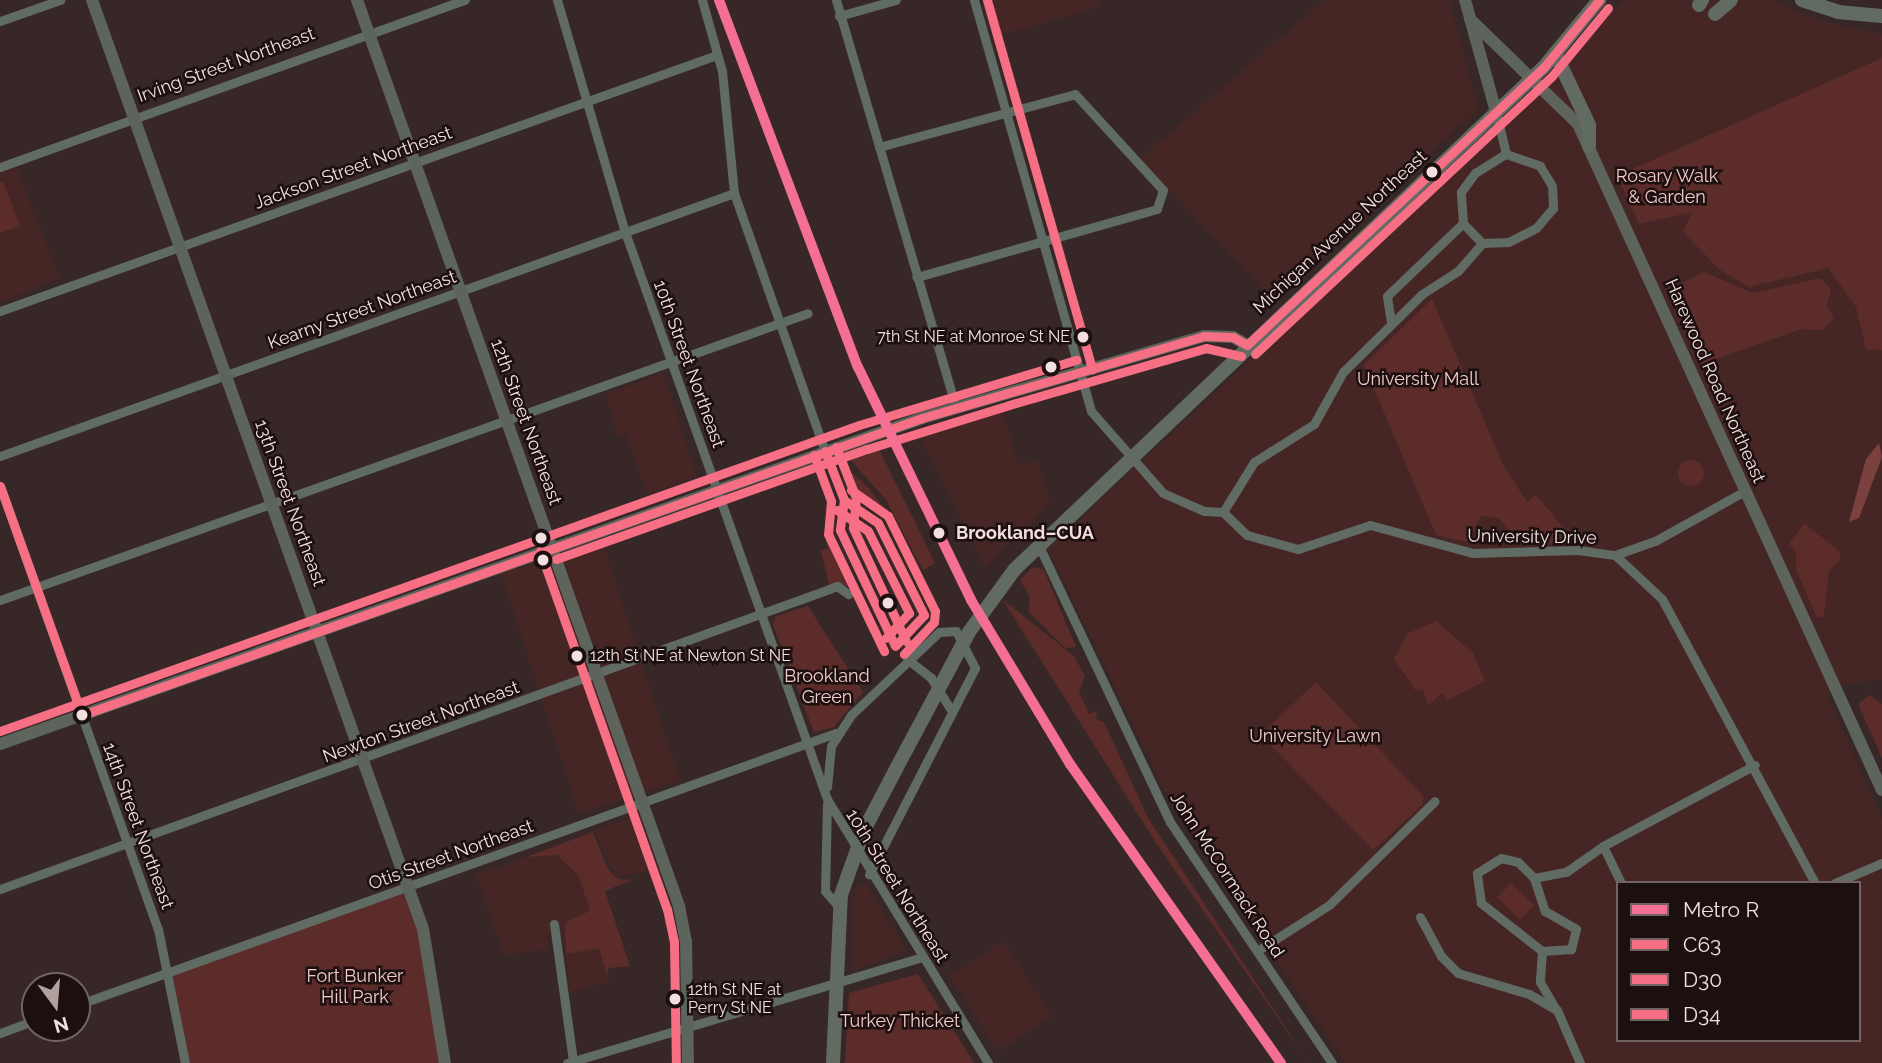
<!DOCTYPE html>
<meta charset="utf-8">
<style>
body{margin:0}
#map{position:relative;width:1882px;height:1063px;overflow:hidden;background:#372827;font-family:Raleway,sans-serif}
div>[style]{position:absolute}
[style*='--x']{left:calc(var(--x)*1px);top:calc(var(--y)*1px);width:calc(var(--w)*1px);rotate:calc(var(--a)*1deg)}
.built>*{inset:0;background:#462624;transform-origin:0 0}
.green>*{inset:0;background:#5b2c2a;transform-origin:0 0}
.round{border-radius:50%}
.water>*{inset:0;background:#7a413f}
.street>*{height:9px;margin:-4.5px;padding:0 4.5px;transform-origin:4.5px;border-radius:4.5px;background:#606b63}
.secondary>*{height:12px;margin:-6px;padding:0 6px;transform-origin:6px;border-radius:6px;background:#5c645c}
.primary>*{height:14px;margin:-7px;padding:0 7px;transform-origin:7px;border-radius:7px;background:#626b62}
.primary-bridge>*{height:14px;margin:-7px;padding:0 7px;transform-origin:7px;border-radius:7px;background:#626b62}
.bus-1>*{height:9px;margin:-4.5px;padding:0 4.5px;transform-origin:4.5px;border-radius:4.5px;background:#f76f85}
.bus-2>*{height:9px;margin:-4.5px;padding:0 4.5px;transform-origin:4.5px;border-radius:4.5px;background:#f76f85}
.bus-3>*{height:9px;margin:-4.5px;padding:0 4.5px;transform-origin:4.5px;border-radius:4.5px;background:#f76f85}
.metro-1>*{height:10px;margin:-5px;padding:0 5px;transform-origin:5px;border-radius:5px;background:#f56f94}
.dots>*{width:19px;height:19px;translate:-50% -50%;box-sizing:border-box;border:4px solid #1c0f0f;border-radius:50%}
span{translate:-50% -50%;white-space:nowrap;text-align:center;line-height:1.15;-webkit-text-stroke:5px #1c0f0f;paint-order:stroke}
.bus-label{font-size:16px;color:#f3e0de}
.right{translate:-100% -50%;text-align:right}
.left{translate:0 -50%;text-align:left}
.street-label{font-size:18px;color:#f3e0de}
.park-label{font-size:18px;color:#f2cac7}
.stop-label{font-size:18px;color:#f3e0de;font-weight:700}
.legend{position:absolute;left:1616px;top:881px;width:245px;height:161px;box-sizing:border-box;background:#1c0f0f;border:2px solid #726362;margin:0;padding:9px 12px;list-style:none;font-size:21px;color:#f3e0de}
.legend li{display:flex;align-items:center;gap:14px;height:35px}
.legend b{width:35px;border:2px solid #726362}
.north{position:absolute;left:21px;top:972px;width:70px;height:70px;box-sizing:border-box;background:#1c0f0f;border:2px solid #726362;border-radius:50%;rotate:164deg;font-size:19px;font-weight:700;line-height:28px;text-align:center;color:#f3e0de}
.north::after{content:'';display:block;margin:auto;width:24px;height:32px;background:#b1a09e;clip-path:polygon(50% 0,100% 100%,50% 72%,0 100%)}
</style>
<div id="map">
<div class="built">
<i style="clip-path:polygon(984px 0,1100px 0,1102px 6px,994px 37px)"></i>
<i style="clip-path:polygon(1324px 0,1449px 0,1478px 109px,1274px 301px,1140px 159px)"></i>
<i style="clip-path:polygon(evenodd,1623px 0,1769px 0,1835px 25px,1882px 34px,1882px 679px,1843px 685px,1827px 695px,1882px 819px,1882px 1063px,1346px 1063px,1174px 808px,1048px 549px,1495px 132px,1623px 0,1618px 883px,1859px 883px,1859px 1040px,1618px 1040px,1618px 883px)"></i>
<i style="clip-path:polygon(16px 167px,60px 279px,0 302px,0 173px)"></i>
<i style="clip-path:polygon(663px 373px,697px 476px,647px 494px,626px 434px,618px 436px,606px 394px)"></i>
<i style="clip-path:polygon(1001px 405px,1018px 465px,1038px 461px,1050px 504px,985px 567px,917px 431px)"></i>
<i style="left:602px;top:541px;width:252px;height:106px;rotate:72deg"></i>
<i style="clip-path:polygon(636px 817px,655px 869px,617px 877px,594px 831px)"></i>
<i style="clip-path:polygon(583px 837px,613px 927px,619px 966px,607px 968px,609px 982px,571px 992px,562px 934px,547px 935px,549px 949px,504px 955px,476px 875px)"></i>
<i style="clip-path:polygon(865px 883px,906px 951px,853px 971px,853px 904px,858px 886px)"></i>
<i style="left:1003px;top:941px;width:90px;height:64px;rotate:57deg"></i>
</div>
<div class="green">
<i style="clip-path:polygon(1882px 58px,1882px 350px,1866px 349px,1856px 307px,1828px 268px,1749px 287px,1720px 270px,1683px 232px,1692px 212px,1639px 224px,1617px 176px)"></i>
<i style="clip-path:polygon(3px 181px,20px 226px,0 233px,0 183px)"></i>
<i style="clip-path:polygon(1704px 272px,1753px 293px,1820px 278px,1831px 289px,1827px 306px,1834px 318px,1823px 330px,1801px 329px,1702px 364px,1668px 290px)"></i>
<i style="clip-path:polygon(1432px 299px,1503px 465px,1527px 502px,1536px 495px,1573px 539px,1567px 544px,1520px 543px,1498px 518px,1481px 516px,1467px 542px,1436px 535px,1364px 365px)"></i>
<i style="clip-path:polygon(877px 445px,935px 563px,923px 570px,886px 500px,849px 458px)"></i>
<i class="round" style="left:1678px;top:460px;width:26px;height:26px"></i>
<i style="clip-path:polygon(845px 467px,869px 488px,895px 523px,890px 525px,880px 508px,852px 488px)"></i>
<i style="clip-path:polygon(1804px 523px,1840px 552px,1840px 560px,1829px 571px,1824px 616px,1817px 618px,1796px 569px,1796px 551px,1789px 544px)"></i>
<i style="clip-path:polygon(834px 536px,860px 598px,857px 600px,849px 586px,829px 584px,821px 551px,828px 548px,825px 537px)"></i>
<i style="clip-path:polygon(1033px 567px,1044px 570px,1076px 647px,1065px 648px,1028px 611px,1030px 597px,1020px 580px)"></i>
<i style="clip-path:polygon(1003px 600px,1074px 656px,1085px 676px,1079px 692px,1089px 714px,1097px 711px,1096px 720px,1104px 722px,1148px 818px,1309px 1063px,1156px 843px)"></i>
<i style="clip-path:polygon(808px 606px,863px 692px,834px 727px,814px 732px,773px 625px,776px 616px)"></i>
<i style="clip-path:polygon(1436px 621px,1473px 653px,1485px 681px,1447px 700px,1442px 693px,1428px 706px,1423px 689px,1416px 691px,1394px 659px,1407px 634px)"></i>
<i style="clip-path:polygon(1316px 682px,1423px 796px,1422px 805px,1373px 850px,1261px 735px)"></i>
<i style="clip-path:polygon(1870px 695px,1882px 704px,1882px 758px,1860px 709px,1859px 703px)"></i>
<i style="clip-path:polygon(593px 832px,608px 869px,618px 879px,632px 880px,605px 891px,630px 966px,609px 968px,607px 976px,599px 948px,566px 954px,565px 922px,590px 911px,579px 876px,557px 855px,526px 857px)"></i>
<i style="left:1511px;top:883px;width:32px;height:20px;rotate:44deg"></i>
<i style="clip-path:polygon(408px 887px,420px 923px,445px 1063px,185px 1063px,168px 973px)"></i>
<i style="clip-path:polygon(918px 974px,974px 1063px,845px 1063px,849px 993px)"></i>
</div>
<div class="water">
<i style="clip-path:polygon(1879px 443px,1882px 457px,1859px 518px,1849px 522px,1866px 459px)"></i>
</div>
<div class="street">
<i style="--x:557;--y:0;--w:242;--a:73.7"></i>
<i style="--x:625;--y:232;--w:602;--a:70.39"></i>
<i style="--x:827;--y:799;--w:309;--a:58.6"></i>
<i style="--x:702;--y:0;--w:74;--a:74.3"></i>
<i style="--x:722;--y:71;--w:123;--a:84.4"></i>
<i style="--x:734;--y:193;--w:274;--a:70.6"></i>
<i style="--x:836;--y:0;--w:425;--a:73.6"></i>
<i style="--x:974;--y:0;--w:427;--a:74.1"></i>
<i style="--x:1091;--y:411;--w:109;--a:48.7"></i>
<i style="--x:1163;--y:493;--w:45;--a:23.7"></i>
<i style="--x:1204;--y:511;--w:19;--a:3"></i>
<i style="--x:1223;--y:512;--w:33;--a:44"></i>
<i style="--x:1247;--y:535;--w:53;--a:15.4"></i>
<i style="--x:1298;--y:549;--w:76;--a:-18.4"></i>
<i style="--x:1370;--y:525;--w:107;--a:15.2"></i>
<i style="--x:1473;--y:553;--w:105;--a:-1.6"></i>
<i style="--x:1578;--y:550;--w:37;--a:8"></i>
<i style="--x:1615;--y:555;--w:42;--a:-19.3"></i>
<i style="--x:1655;--y:541;--w:103;--a:-29.1"></i>
<i style="--x:839;--y:16;--w:59;--a:-15.7"></i>
<i style="--x:0;--y:21;--w:64;--a:-19.3"></i>
<i style="--x:1496;--y:112;--w:43;--a:76.6"></i>
<i style="--x:879;--y:147;--w:203;--a:-15.1"></i>
<i style="--x:1075;--y:94;--w:130;--a:47.5"></i>
<i style="--x:1163;--y:190;--w:20;--a:108"></i>
<i style="--x:1157;--y:209;--w:250;--a:164.2"></i>
<i style="--x:1506;--y:154;--w:36;--a:19"></i>
<i style="--x:1540;--y:166;--w:23;--a:59"></i>
<i style="--x:1552;--y:186;--w:22;--a:87"></i>
<i style="--x:1553;--y:208;--w:26;--a:130"></i>
<i style="--x:1536;--y:228;--w:31;--a:153"></i>
<i style="--x:1508;--y:242;--w:26;--a:178"></i>
<i style="--x:1482;--y:243;--w:28;--a:-134"></i>
<i style="--x:1463;--y:223;--w:31;--a:-94"></i>
<i style="--x:1461;--y:192;--w:24;--a:-54"></i>
<i style="--x:1475;--y:173;--w:36;--a:-32"></i>
<i style="--x:0;--y:167;--w:494;--a:-19.8"></i>
<i style="--x:0;--y:311;--w:761;--a:-19.65"></i>
<i style="--x:1391;--y:322;--w:26;--a:-99"></i>
<i style="--x:1387;--y:296;--w:105;--a:-43.8"></i>
<i style="--x:0;--y:456;--w:780;--a:-19.71"></i>
<i style="--x:0;--y:486;--w:470;--a:70.4"></i>
<i style="--x:158;--y:929;--w:137;--a:78.6"></i>
<i style="--x:1223;--y:512;--w:59;--a:-58.2"></i>
<i style="--x:1254;--y:462;--w:71;--a:-32.3"></i>
<i style="--x:1314;--y:424;--w:60;--a:-60.9"></i>
<i style="--x:1343;--y:372;--w:111;--a:-44.6"></i>
<i style="--x:1422;--y:294;--w:43;--a:-32.6"></i>
<i style="--x:1458;--y:271;--w:37;--a:-49"></i>
<i style="--x:1038;--y:544;--w:308;--a:64.6"></i>
<i style="--x:1170;--y:822;--w:290;--a:56.1"></i>
<i style="--x:1615;--y:555;--w:64;--a:43.1"></i>
<i style="--x:1662;--y:599;--w:323;--a:61.7"></i>
<i style="--x:0;--y:600;--w:857;--a:-19.55"></i>
<i style="--x:907;--y:659;--w:31;--a:38"></i>
<i style="--x:931;--y:678;--w:40;--a:58"></i>
<i style="--x:827;--y:787;--w:41;--a:-84.4"></i>
<i style="--x:831;--y:746;--w:37;--a:-57"></i>
<i style="--x:851;--y:715;--w:121;--a:-43.3"></i>
<i style="--x:939;--y:632;--w:17;--a:-3"></i>
<i style="--x:956;--y:631;--w:42;--a:62.8"></i>
<i style="--x:975;--y:668;--w:232;--a:117.2"></i>
<i style="--x:827;--y:804;--w:87;--a:91.3"></i>
<i style="--x:825;--y:891;--w:21;--a:49"></i>
<i style="--x:1501;--y:858;--w:17;--a:13"></i>
<i style="--x:1518;--y:862;--w:23;--a:45"></i>
<i style="--x:1534;--y:878;--w:35;--a:72"></i>
<i style="--x:1545;--y:911;--w:36;--a:30"></i>
<i style="--x:1576;--y:929;--w:21;--a:104"></i>
<i style="--x:1571;--y:949;--w:29;--a:176"></i>
<i style="--x:1542;--y:951;--w:78;--a:-141.8"></i>
<i style="--x:1481;--y:903;--w:30;--a:-98"></i>
<i style="--x:1477;--y:873;--w:28;--a:-32"></i>
<i style="--x:1534;--y:878;--w:33;--a:-11"></i>
<i style="--x:1566;--y:872;--w:45;--a:-35.1"></i>
<i style="--x:1621;--y:883;--w:41;--a:-115.9"></i>
<i style="--x:1603;--y:846;--w:172;--a:-28.1"></i>
<i style="--x:1835;--y:883;--w:51;--a:-23.1"></i>
<i style="--x:0;--y:889;--w:882;--a:-19.89"></i>
<i style="--x:829;--y:589;--w:9;--a:-21"></i>
<i style="--x:837;--y:586;--w:14;--a:36"></i>
<i style="--x:1420;--y:917;--w:44;--a:61.7"></i>
<i style="--x:1441;--y:956;--w:24;--a:45"></i>
<i style="--x:1458;--y:973;--w:74;--a:16.5"></i>
<i style="--x:1529;--y:994;--w:32;--a:30"></i>
<i style="--x:1557;--y:1010;--w:58;--a:66.5"></i>
<i style="--x:554;--y:924;--w:138;--a:82.1"></i>
<i style="--x:1257;--y:951;--w:85;--a:-32.6"></i>
<i style="--x:1329;--y:905;--w:148;--a:-44.5"></i>
<i style="--x:1542;--y:951;--w:31;--a:94"></i>
<i style="--x:1540;--y:982;--w:30;--a:60"></i>
<i style="--x:77;--y:1005;--w:806;--a:-19.72"></i>
<i style="--x:0;--y:1033;--w:37;--a:-20"></i>
<i style="--x:567;--y:1063;--w:371;--a:-16.6"></i>
</div>
<div class="secondary">
<i style="--x:92;--y:0;--w:986;--a:70.39"></i>
<i style="--x:423;--y:929;--w:136;--a:80.7"></i>
<i style="--x:357;--y:0;--w:962;--a:70.43"></i>
<i style="--x:679;--y:906;--w:36;--a:79"></i>
<i style="--x:686;--y:941;--w:122;--a:89.1"></i>
<i style="--x:1465;--y:0;--w:116;--a:74.5"></i>
<i style="--x:1470;--y:19;--w:151;--a:44.2"></i>
<i style="--x:1578;--y:124;--w:732;--a:65.47"></i>
<i style="--x:0;--y:744;--w:978;--a:-19.47"></i>
<i style="--x:922;--y:418;--w:294;--a:-16.2"></i>
<i style="--x:1204;--y:336;--w:29;--a:2"></i>
<i style="--x:1233;--y:337;--w:16;--a:30"></i>
</div>
<div class="primary">
<i style="--x:1802;--y:0;--w:38;--a:18"></i>
<i style="--x:1838;--y:12;--w:44;--a:5.2"></i>
<i style="--x:1699;--y:5;--w:6;--a:-59"></i>
<i style="--x:1715;--y:14;--w:21;--a:-41"></i>
<i style="--x:1555;--y:53;--w:80;--a:64.7"></i>
<i style="--x:1589;--y:125;--w:21;--a:90"></i>
<i style="--x:1015;--y:569;--w:729;--a:-43.5"></i>
<i style="--x:1544;--y:67;--w:87;--a:-50.6"></i>
<i style="--x:833;--y:1063;--w:168;--a:-87.3"></i>
<i style="--x:841;--y:895;--w:69;--a:-70.5"></i>
<i style="--x:864;--y:830;--w:69;--a:-62.3"></i>
</div>
<div class="primary-bridge">
<i style="--x:896;--y:769;--w:155;--a:-61.9"></i>
<i style="--x:969;--y:632;--w:78;--a:-53.9"></i>
</div>
<div class="bus-1">
<i style="--x:1247;--y:345;--w:407;--a:-43.1"></i>
<i style="--x:1544;--y:67;--w:87;--a:-50.6"></i>
<i style="--x:825;--y:451;--w:53;--a:68.8"></i>
<i style="--x:844;--y:500;--w:30;--a:98"></i>
<i style="--x:840;--y:530;--w:128;--a:64.6"></i>
<i style="--x:0;--y:486;--w:243;--a:70.3"></i>
<i style="--x:844;--y:500;--w:41;--a:34.1"></i>
<i style="--x:878;--y:523;--w:103;--a:63.4"></i>
<i style="--x:924;--y:615;--w:42;--a:133.1"></i>
<i style="--x:82;--y:715;--w:891;--a:-19.47"></i>
<i style="--x:922;--y:418;--w:294;--a:-16.2"></i>
<i style="--x:1204;--y:336;--w:29;--a:2"></i>
<i style="--x:1233;--y:337;--w:16;--a:30"></i>
</div>
<div class="bus-2">
<i style="--x:1255;--y:354;--w:407;--a:-43.1"></i>
<i style="--x:1552;--y:76;--w:88;--a:-50.5"></i>
<i style="--x:814;--y:455;--w:49;--a:69.7"></i>
<i style="--x:831;--y:501;--w:33;--a:95"></i>
<i style="--x:828;--y:534;--w:130;--a:64.4"></i>
<i style="--x:837;--y:510;--w:37;--a:34"></i>
<i style="--x:868;--y:531;--w:92;--a:63.4"></i>
<i style="--x:909;--y:613;--w:34;--a:133"></i>
<i style="--x:540;--y:551;--w:380;--a:70.5"></i>
<i style="--x:667;--y:909;--w:34;--a:78"></i>
<i style="--x:674;--y:942;--w:121;--a:89.1"></i>
<i style="--x:556;--y:559;--w:330;--a:-19.5"></i>
<i style="--x:867;--y:449;--w:149;--a:-17.2"></i>
<i style="--x:1009;--y:405;--w:205;--a:-16.1"></i>
<i style="--x:1206;--y:348;--w:36;--a:13"></i>
</div>
<div class="bus-3">
<i style="--x:987;--y:0;--w:384;--a:74.1"></i>
<i style="--x:836;--y:447;--w:55;--a:68.6"></i>
<i style="--x:856;--y:498;--w:30;--a:96"></i>
<i style="--x:853;--y:528;--w:125;--a:64.9"></i>
<i style="--x:851;--y:490;--w:45;--a:35.1"></i>
<i style="--x:888;--y:516;--w:106;--a:63.7"></i>
<i style="--x:935;--y:611;--w:11;--a:95"></i>
<i style="--x:934;--y:622;--w:44;--a:133.2"></i>
<i style="--x:0;--y:731;--w:912;--a:-19.61"></i>
<i style="--x:859;--y:425;--w:227;--a:-16.7"></i>
</div>
<div class="metro-1">
<i style="--x:719;--y:0;--w:392;--a:69.3"></i>
<i style="--x:858;--y:367;--w:259;--a:64.1"></i>
<i style="--x:971;--y:600;--w:192;--a:58.9"></i>
<i style="--x:1070;--y:764;--w:366;--a:54.8"></i>
</div>
<div class="dots">
<i style="left:1432px;top:172px;background:#f3e0de"></i>
<i style="left:1083px;top:337px;background:#f3e0de"></i>
<i style="left:1051px;top:367px;background:#f3e0de"></i>
<i style="left:939px;top:533px;background:#f3e0de"></i>
<i style="left:541px;top:538px;background:#f3e0de"></i>
<i style="left:543px;top:560px;background:#f3e0de"></i>
<i style="left:888px;top:603px;background:#f3e0de"></i>
<i style="left:577px;top:656px;background:#f3e0de"></i>
<i style="left:82px;top:715px;background:#f3e0de"></i>
<i style="left:675px;top:999px;background:#f3e0de"></i>
</div>
<div class="bus-label">
<span class="right" style="left:1070px;top:337px">7th St NE at Monroe St NE</span>
<span class="left" style="left:590px;top:656px">12th St NE at Newton St NE</span>
<span class="left" style="left:688px;top:999px">12th St NE at<br>Perry St NE</span>
</div>
<div class="street-label">
<span style="left:226px;top:65px;rotate:-20deg">Irving Street Northeast</span>
<span style="left:353px;top:168px;rotate:-20deg">Jackson Street Northeast</span>
<span style="left:1340px;top:232px;rotate:-43deg">Michigan Avenue Northeast</span>
<span style="left:362px;top:310px;rotate:-20deg">Kearny Street Northeast</span>
<span style="left:689px;top:364px;rotate:70deg">10th Street Northeast</span>
<span style="left:1715px;top:381px;rotate:66deg">Harewood Road Northeast</span>
<span style="left:526px;top:422px;rotate:70deg">12th Street Northeast</span>
<span style="left:290px;top:503px;rotate:70deg">13th Street Northeast</span>
<span style="left:1532px;top:537px;rotate:1deg">University Drive</span>
<span style="left:421px;top:722px;rotate:-20deg">Newton Street Northeast</span>
<span style="left:138px;top:826px;rotate:70deg">14th Street Northeast</span>
<span style="left:451px;top:855px;rotate:-20deg">Otis Street Northeast</span>
<span style="left:1227px;top:875px;rotate:57deg">John McCormack Road</span>
<span style="left:897px;top:886px;rotate:58deg">10th Street Northeast</span>
</div>
<div class="park-label">
<span style="left:1667px;top:187px">Rosary Walk<br>&amp; Garden</span>
<span style="left:1418px;top:379px">University Mall</span>
<span style="left:827px;top:687px">Brookland<br>Green</span>
<span style="left:1315px;top:736px">University Lawn</span>
<span style="left:355px;top:987px">Fort Bunker<br>Hill Park</span>
<span style="left:900px;top:1021px">Turkey Thicket</span>
</div>
<div class="stop-label">
<span class="left" style="left:956px;top:533px">Brookland–CUA</span>
</div>
<ul class="legend">
<li><b style="height:9px;background:#f56f94"></b>Metro R</li>
<li><b style="height:9px;background:#f76f85"></b>C63</li>
<li><b style="height:9px;background:#f76f85"></b>D30</li>
<li><b style="height:9px;background:#f76f85"></b>D34</li>
</ul>
<div class="north">N</div>
</div>
